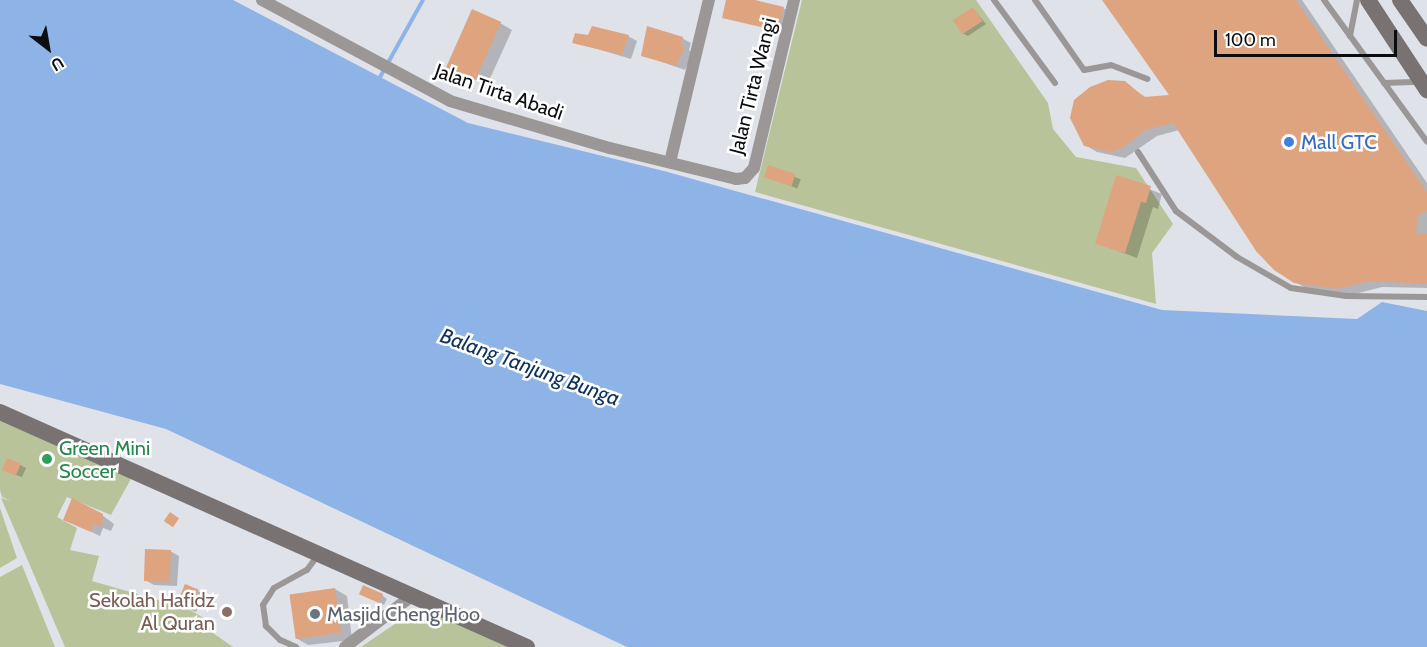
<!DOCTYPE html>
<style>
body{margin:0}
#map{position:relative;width:1427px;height:647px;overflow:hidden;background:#dfe2e9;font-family:Cabin,sans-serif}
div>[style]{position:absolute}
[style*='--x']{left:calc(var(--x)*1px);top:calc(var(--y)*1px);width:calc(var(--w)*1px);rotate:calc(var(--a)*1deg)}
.green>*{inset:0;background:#b9c399}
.water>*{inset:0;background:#8eb4e7}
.shadow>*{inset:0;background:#0003;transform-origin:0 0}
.stream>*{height:4px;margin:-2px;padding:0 2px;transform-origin:2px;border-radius:2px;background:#8eb4e7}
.building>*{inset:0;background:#dea480;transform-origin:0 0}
.lane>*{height:6px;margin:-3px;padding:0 3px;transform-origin:3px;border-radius:3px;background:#9b9797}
.street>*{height:12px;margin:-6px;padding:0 6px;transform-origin:6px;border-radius:6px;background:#9b9797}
.secondary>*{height:16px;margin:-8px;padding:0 8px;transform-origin:8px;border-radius:8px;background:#787273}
.dots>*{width:16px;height:16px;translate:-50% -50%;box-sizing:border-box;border:3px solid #fff;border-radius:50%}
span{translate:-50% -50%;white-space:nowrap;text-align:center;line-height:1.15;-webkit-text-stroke:5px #fff;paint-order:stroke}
.street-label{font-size:20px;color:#0c0d10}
.shop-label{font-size:20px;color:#366cbe}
.left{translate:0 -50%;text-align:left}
.leisure-label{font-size:20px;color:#27864d}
.education-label{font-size:20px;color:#785e54}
.right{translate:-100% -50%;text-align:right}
.worship-label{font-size:20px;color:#5b616d}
.water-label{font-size:21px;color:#0c3260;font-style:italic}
.north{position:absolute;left:18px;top:18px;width:60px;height:60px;-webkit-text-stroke:4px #fff;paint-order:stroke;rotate:149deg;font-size:16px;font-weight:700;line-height:24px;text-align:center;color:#0c0d10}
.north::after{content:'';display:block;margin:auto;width:21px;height:27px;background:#0c0d10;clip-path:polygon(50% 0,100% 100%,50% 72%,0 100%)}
.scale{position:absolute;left:1214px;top:30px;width:183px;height:27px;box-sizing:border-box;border:3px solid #0c0d10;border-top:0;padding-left:8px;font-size:18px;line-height:21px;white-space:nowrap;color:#0c0d10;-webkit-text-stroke:4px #fff;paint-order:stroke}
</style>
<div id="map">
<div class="green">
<i style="clip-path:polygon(802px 0,976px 0,1048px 103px,1053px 129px,1076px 157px,1136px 168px,1173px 224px,1152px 253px,1156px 304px,755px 192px)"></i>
<i style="clip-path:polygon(0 420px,132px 477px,111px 515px,67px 497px,57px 517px,77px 528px,70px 550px,99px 556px,92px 581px,186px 608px,213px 623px,210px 631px,233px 647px,65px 647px,1px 498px,11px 501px,2px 497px,0 490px)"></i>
<i style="clip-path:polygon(0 508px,17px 558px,0 568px)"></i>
<i style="clip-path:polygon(22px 565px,55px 647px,0 647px,0 577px)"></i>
<i style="clip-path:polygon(433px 609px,530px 647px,361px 647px,411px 613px)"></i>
</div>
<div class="water">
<i style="clip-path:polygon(0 0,233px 0,468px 123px,664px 171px,1162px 310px,1357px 319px,1382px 302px,1427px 311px,1427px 647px,627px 647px,166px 429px,0 384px)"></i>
</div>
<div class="shadow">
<i style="clip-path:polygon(728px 0,783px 8px,789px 11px,784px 30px,728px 17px)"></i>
<i style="clip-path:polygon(1104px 0,1302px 0,1427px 183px,1427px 288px,1382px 287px,1351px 295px,1308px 289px,1295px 282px,1179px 130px,1157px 136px,1125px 158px,1097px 152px,1085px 145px,1124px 83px,1147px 98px,1172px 96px)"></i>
<i style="clip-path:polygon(973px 9px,986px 24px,968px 36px,962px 33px)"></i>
<i style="clip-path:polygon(500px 23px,512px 30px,487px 85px,447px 66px)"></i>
<i style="clip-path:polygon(589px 36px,628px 36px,637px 41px,631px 59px,574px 42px)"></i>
<i style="clip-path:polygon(682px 38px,691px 43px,689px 50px,693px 53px,685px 70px,642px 55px)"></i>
<i style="left:769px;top:167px;width:34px;height:10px;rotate:21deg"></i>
<i style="clip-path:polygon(1117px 177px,1162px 194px,1158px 209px,1153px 207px,1137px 258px,1097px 243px)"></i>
<i style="clip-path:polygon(20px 465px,26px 468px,22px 477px,10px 473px)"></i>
<i style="clip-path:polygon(102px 515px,114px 524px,111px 531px,103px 528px,100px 536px,64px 519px)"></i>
<i style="clip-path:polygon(170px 551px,179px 556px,177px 586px,154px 585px,145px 580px)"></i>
<i style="clip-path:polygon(186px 586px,204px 594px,196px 612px,183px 607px)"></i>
<i style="clip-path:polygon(335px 589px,347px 596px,352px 640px,308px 645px,296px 638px)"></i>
<i style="clip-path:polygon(361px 593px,382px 595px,387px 599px,384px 605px)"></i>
</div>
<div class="stream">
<i style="--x:379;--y:79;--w:90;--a:-60.9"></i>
</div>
<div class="building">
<i style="clip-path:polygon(726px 0,755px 0,784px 7px,778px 31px,722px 18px)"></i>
<i style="clip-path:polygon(1102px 0,1296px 0,1427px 192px,1427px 211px,1418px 216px,1416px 234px,1427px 234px,1427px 284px,1370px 281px,1338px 289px,1294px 283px,1274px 270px,1256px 251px,1173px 123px,1145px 130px,1126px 146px,1112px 152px,1084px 146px,1070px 118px,1074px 100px,1090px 87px,1108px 80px,1125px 81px,1144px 97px,1169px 95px)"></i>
<i style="left:973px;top:7px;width:17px;height:24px;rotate:57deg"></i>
<i style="left:472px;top:9px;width:32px;height:64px;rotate:24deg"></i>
<i style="clip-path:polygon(592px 26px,629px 35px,622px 55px,572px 43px,575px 33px,588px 35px)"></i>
<i style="clip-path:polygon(647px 26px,683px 37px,681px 44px,685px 47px,676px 66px,641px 56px)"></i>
<i style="left:768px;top:165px;width:29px;height:13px;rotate:18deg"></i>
<i style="clip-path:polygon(1116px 175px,1151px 186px,1146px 203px,1141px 202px,1125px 253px,1095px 244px)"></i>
<i style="left:7px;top:458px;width:15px;height:13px;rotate:23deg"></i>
<i style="clip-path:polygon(72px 498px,103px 514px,102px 527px,94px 524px,91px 532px,63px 520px)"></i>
<i style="left:170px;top:512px;width:11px;height:11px;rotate:34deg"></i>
<i style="left:145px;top:549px;width:26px;height:32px;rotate:2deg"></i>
<i style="left:185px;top:584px;width:15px;height:22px;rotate:23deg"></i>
<i style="left:363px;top:585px;width:22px;height:10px;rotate:24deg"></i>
<i style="left:335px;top:588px;width:45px;height:46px;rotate:82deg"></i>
</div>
<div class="lane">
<i style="--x:994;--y:0;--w:103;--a:53.7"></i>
<i style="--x:1035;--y:0;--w:85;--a:55"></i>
<i style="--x:1084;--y:70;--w:27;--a:-10"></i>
<i style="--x:1111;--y:65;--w:39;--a:21"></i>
<i style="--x:1324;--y:0;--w:175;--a:54"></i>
<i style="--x:1350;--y:36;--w:37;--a:-79"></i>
<i style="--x:1384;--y:83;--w:36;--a:-2"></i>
<i style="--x:1138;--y:152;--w:70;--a:57.2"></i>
<i style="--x:1176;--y:211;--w:76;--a:37"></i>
<i style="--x:1237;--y:257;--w:62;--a:29.9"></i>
<i style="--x:1291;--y:288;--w:56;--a:8.3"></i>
<i style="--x:1346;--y:296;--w:81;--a:0.7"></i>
<i style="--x:296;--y:647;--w:17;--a:-156"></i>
<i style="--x:280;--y:640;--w:20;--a:-135"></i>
<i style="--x:266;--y:626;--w:21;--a:-98"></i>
<i style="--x:263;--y:605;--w:20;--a:-57"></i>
<i style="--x:274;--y:588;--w:38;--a:-29"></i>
<i style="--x:307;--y:570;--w:17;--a:-54"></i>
</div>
<div class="street">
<i style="--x:262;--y:0;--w:213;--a:28.2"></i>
<i style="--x:450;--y:101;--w:167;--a:16.4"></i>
<i style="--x:610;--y:148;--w:130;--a:13.8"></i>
<i style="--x:736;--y:179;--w:9;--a:-6"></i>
<i style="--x:745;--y:178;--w:13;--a:-48"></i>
<i style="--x:754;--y:168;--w:173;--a:-76.6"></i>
<i style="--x:670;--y:162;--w:167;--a:-76.5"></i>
<i style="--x:345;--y:647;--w:84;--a:-37.3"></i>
</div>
<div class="secondary">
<i style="--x:1368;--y:0;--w:108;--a:56.8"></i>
<i style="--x:1400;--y:0;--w:47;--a:55.3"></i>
<i style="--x:0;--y:412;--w:577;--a:24.03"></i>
</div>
<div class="dots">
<i style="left:1289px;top:142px;background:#3f7fe0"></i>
<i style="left:47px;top:459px;background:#2e9e5b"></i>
<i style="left:227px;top:612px;background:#8d6e63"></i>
<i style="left:315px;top:614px;background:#6b7280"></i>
</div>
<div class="street-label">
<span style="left:753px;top:86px;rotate:-76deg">Jalan Tirta Wangi</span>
<span style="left:499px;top:92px;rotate:19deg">Jalan Tirta Abadi</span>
</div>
<div class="shop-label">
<span class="left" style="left:1301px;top:142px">Mall GTC</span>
</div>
<div class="leisure-label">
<span class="left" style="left:59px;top:460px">Green Mini<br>Soccer</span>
</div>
<div class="education-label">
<span class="right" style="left:215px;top:612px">Sekolah Hafidz<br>Al Quran</span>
</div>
<div class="worship-label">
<span class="left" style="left:327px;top:614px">Masjid Cheng Hoo</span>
</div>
<div class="water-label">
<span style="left:530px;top:367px;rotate:20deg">Balang Tanjung Bunga</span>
</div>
<div class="north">U</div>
<div class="scale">100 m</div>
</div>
